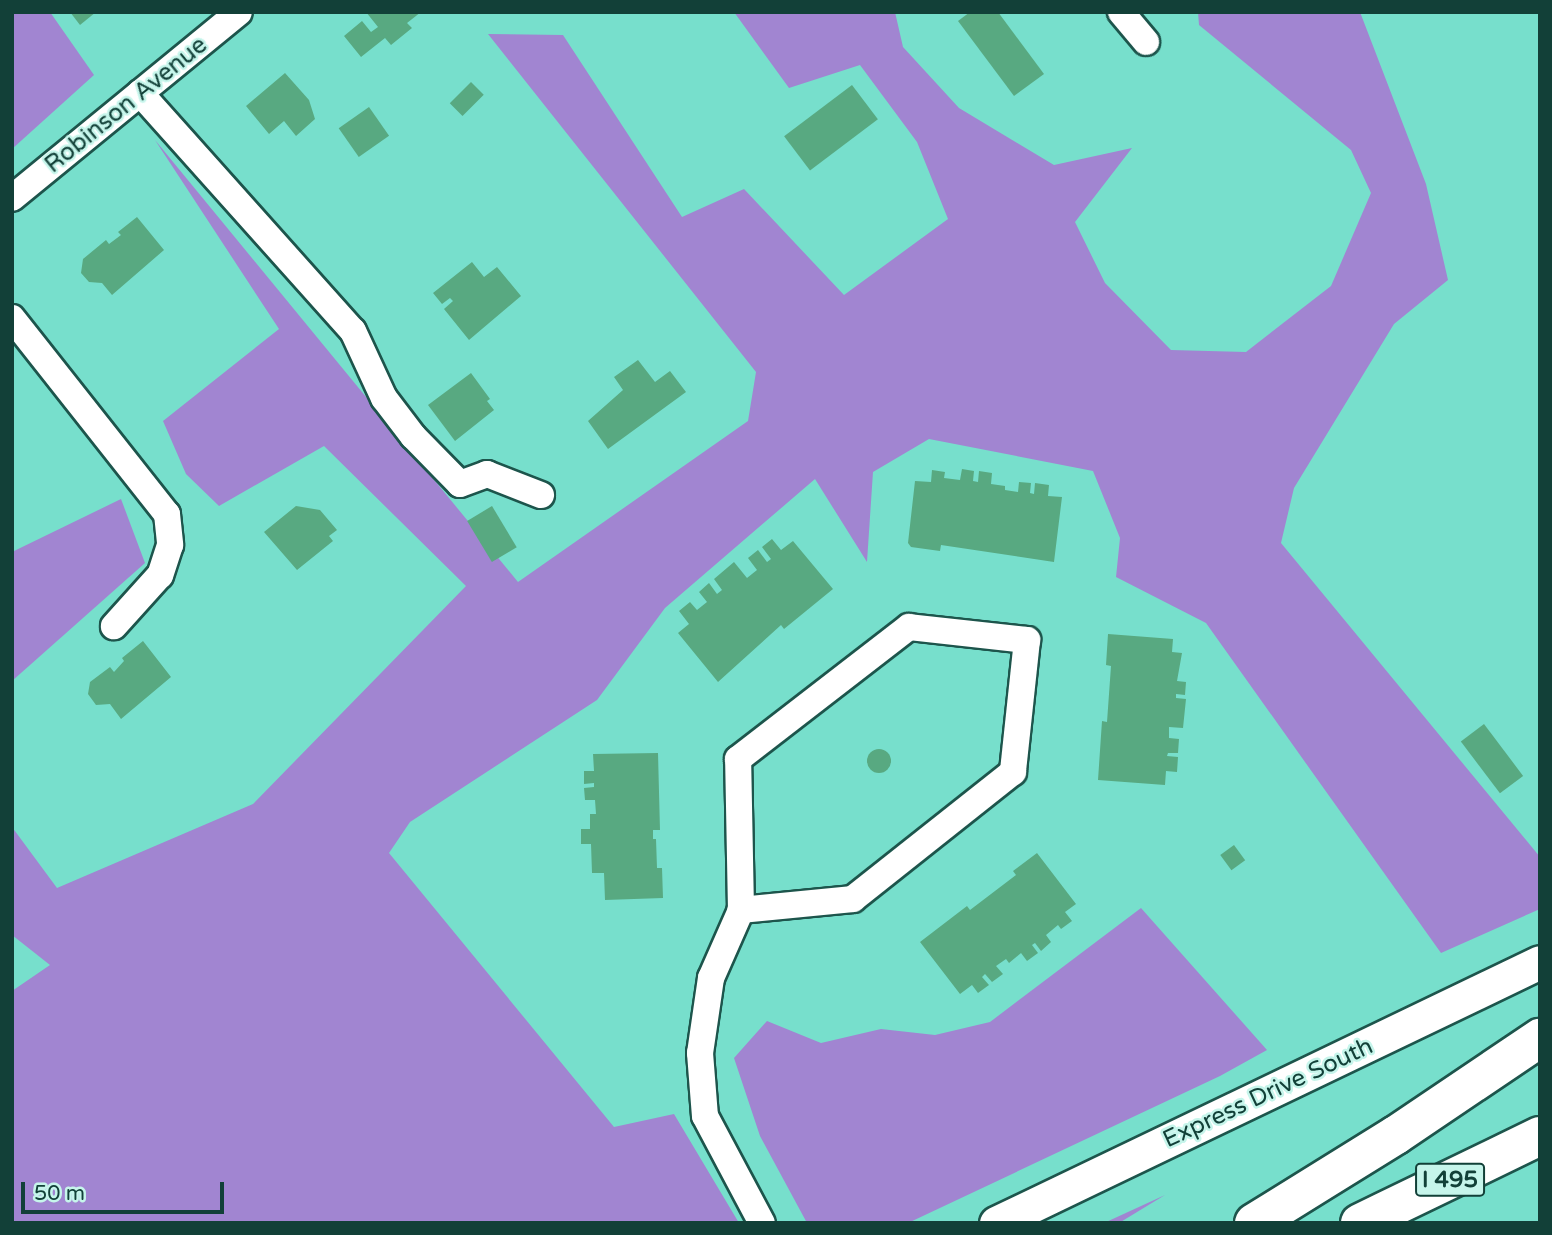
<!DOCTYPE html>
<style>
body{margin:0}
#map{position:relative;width:1552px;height:1235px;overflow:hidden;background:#77dfcc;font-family:"Varela Round",sans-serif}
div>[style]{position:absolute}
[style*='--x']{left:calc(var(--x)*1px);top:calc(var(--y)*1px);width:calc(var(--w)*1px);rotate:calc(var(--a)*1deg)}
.forest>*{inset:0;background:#a185d1}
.building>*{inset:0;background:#58a981;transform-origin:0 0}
.round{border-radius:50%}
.roads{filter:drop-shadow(2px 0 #1d554c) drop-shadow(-2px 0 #1d554c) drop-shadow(0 2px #1d554c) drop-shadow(0 -2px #1d554c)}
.minor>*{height:26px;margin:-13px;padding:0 13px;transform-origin:13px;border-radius:13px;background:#fff}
.major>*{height:33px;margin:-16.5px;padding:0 16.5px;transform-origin:16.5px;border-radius:16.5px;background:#fff}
.highway>*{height:38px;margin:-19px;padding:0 19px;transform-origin:19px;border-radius:19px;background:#fff}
span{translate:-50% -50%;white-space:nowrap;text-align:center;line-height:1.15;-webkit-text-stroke:5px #c6f5eb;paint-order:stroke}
.shield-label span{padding:2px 5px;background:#c6f5eb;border:2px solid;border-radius:5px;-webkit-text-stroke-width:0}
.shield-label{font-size:23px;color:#124038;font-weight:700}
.street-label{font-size:24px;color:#124038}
.frame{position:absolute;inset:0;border:14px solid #124038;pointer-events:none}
.scale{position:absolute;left:21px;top:1182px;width:203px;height:32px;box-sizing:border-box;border:4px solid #124038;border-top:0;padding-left:9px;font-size:21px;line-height:24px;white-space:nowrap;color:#124038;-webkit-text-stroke:5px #c6f5eb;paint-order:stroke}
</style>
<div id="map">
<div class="forest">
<i style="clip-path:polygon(12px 12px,50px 12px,94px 75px,12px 149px)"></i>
<i style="clip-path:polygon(734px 12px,895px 12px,903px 47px,959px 108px,1054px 165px,1132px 148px,1075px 222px,1105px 283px,1171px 350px,1246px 352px,1331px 286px,1371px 193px,1351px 150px,1199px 25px,1198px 12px,1360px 12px,1426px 184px,1448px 280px,1394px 324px,1294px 488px,1281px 543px,1540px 857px,1540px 909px,1441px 953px,1206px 623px,1116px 577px,1120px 538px,1093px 471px,929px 439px,873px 472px,867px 562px,815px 479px,665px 608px,597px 700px,410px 822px,389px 853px,614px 1127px,674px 1114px,739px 1223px,12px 1223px,12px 991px,50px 965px,12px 935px,12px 827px,57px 888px,253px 804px,466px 586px,324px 446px,219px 506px,186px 474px,163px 421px,279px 329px,155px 140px,518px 582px,748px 421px,756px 372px,488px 34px,563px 35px,682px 217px,744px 189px,844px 295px,948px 219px,917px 142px,860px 65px,789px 88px)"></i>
<i style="clip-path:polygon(121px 499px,145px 563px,12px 681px,12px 552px)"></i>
<i style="clip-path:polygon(1141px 908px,1267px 1050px,1220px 1076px,908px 1223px,807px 1223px,760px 1136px,734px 1058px,767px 1021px,821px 1043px,881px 1029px,935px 1035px,990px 1022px)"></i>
<i style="clip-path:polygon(1165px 1195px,1119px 1223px,1104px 1223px)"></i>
</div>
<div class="building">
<i style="clip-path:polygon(70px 12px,96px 12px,80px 25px)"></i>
<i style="clip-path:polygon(366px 12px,421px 12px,407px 23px,412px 28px,391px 45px,385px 38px,361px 57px,344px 36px,362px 21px,371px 32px,378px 27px)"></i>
<i style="clip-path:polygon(970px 12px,998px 12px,1044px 74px,1014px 96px,958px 21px)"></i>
<i style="clip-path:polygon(285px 73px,309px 100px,315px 119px,296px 136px,284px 121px,269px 134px,246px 106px)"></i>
<i style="left:471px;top:82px;width:18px;height:30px;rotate:45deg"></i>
<i style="left:852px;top:85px;width:43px;height:85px;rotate:53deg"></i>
<i style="left:369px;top:107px;width:35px;height:37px;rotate:55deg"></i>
<i style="clip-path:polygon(137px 217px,164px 250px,112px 295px,102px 283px,89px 282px,81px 273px,83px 259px,106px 240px,109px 244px,121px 235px,118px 232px)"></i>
<i style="clip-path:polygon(472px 262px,484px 277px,497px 267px,521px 296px,469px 340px,444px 309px,453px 301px,450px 298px,442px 304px,433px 293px)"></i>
<i style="clip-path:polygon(638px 360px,655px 382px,670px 371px,686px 392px,608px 449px,588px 421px,623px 390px,614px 377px)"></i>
<i style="clip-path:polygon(471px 373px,490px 399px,487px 401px,494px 410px,455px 441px,428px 405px)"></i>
<i style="clip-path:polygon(962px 469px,974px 471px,973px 481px,978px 482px,979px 471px,992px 473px,991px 484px,1005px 486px,1005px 490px,1018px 492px,1019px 482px,1031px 483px,1030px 493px,1034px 494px,1035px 483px,1049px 485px,1048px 496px,1062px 497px,1054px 562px,941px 545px,940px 551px,911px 547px,908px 543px,915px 481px,931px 482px,932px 470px,945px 472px,944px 478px,960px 480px)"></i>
<i style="clip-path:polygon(296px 506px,320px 510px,337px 530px,329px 536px,333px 541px,297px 570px,264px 532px)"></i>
<i style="left:492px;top:506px;width:48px;height:29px;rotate:59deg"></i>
<i style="clip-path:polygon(772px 539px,781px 550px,793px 541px,833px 589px,784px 629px,781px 625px,718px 682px,678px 633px,689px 624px,679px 611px,690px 602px,697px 610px,707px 602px,699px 592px,709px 583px,717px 594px,722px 590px,714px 579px,734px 562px,747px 578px,757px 570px,748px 558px,758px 550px,767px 562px,771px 559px,762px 547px)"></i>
<i style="clip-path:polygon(1108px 634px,1173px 639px,1172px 652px,1182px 653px,1177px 681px,1186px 682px,1185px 695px,1176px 694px,1176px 698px,1186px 699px,1183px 728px,1169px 727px,1169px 738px,1179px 739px,1178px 753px,1168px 753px,1167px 756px,1178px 757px,1177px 772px,1166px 771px,1165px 785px,1098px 780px,1102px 721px,1107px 722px,1111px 666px,1106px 665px)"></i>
<i style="clip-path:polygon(143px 641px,171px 677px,121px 719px,110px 704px,96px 705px,88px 694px,90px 682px,110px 667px,114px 672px,124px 661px,122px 658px)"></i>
<i style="left:1484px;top:724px;width:65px;height:29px;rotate:53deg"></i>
<i class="round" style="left:867px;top:749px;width:24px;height:24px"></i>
<i style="clip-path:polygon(658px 753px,660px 830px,653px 830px,653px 839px,656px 839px,657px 868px,662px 868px,663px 898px,605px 900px,604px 873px,592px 873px,591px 844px,581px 844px,581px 829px,590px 829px,590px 814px,596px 814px,595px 800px,585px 800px,584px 788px,594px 787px,594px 783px,584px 784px,584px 771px,594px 771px,593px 754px)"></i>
<i style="left:1234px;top:845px;width:19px;height:17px;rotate:54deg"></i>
<i style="clip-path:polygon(1037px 853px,1076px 904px,1065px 912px,1072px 921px,1061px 929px,1058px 925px,1046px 935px,1051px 942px,1041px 951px,1035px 943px,1032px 945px,1038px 953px,1027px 961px,1021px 953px,1009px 963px,1006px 959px,996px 966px,1003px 974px,992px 982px,985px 974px,982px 977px,989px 985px,978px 993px,972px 985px,960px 994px,920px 942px,967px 906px,970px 910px,1016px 875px,1013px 871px)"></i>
</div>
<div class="roads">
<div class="minor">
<i style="--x:1121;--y:12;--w:39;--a:50"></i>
<i style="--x:140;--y:93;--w:319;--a:48.2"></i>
<i style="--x:353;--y:331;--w:74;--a:65.2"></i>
<i style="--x:384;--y:398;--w:48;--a:52.7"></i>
<i style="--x:413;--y:436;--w:67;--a:45.6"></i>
<i style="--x:460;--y:484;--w:29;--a:-20"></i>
<i style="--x:487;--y:474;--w:58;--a:21.3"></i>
<i style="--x:12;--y:198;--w:293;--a:-39.3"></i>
<i style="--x:12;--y:318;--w:250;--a:51.7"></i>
<i style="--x:167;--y:514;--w:31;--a:84"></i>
<i style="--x:170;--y:545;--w:32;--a:108"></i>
<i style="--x:160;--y:575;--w:69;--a:132"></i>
<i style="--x:909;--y:627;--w:119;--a:6.3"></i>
<i style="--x:1027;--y:640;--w:133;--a:96.1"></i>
<i style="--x:1013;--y:772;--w:204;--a:141.6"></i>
<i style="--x:853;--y:899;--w:113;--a:174.4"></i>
<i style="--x:741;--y:910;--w:151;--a:-91.1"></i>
<i style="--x:738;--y:759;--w:216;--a:-37.7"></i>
<i style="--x:741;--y:910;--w:74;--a:113.8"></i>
<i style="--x:711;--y:978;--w:76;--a:98.3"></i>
<i style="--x:700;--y:1053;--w:63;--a:85.5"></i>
<i style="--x:705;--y:1116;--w:121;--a:62"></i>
</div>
<div class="major">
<i style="--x:996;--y:1223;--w:603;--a:-25.63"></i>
</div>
<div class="highway">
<i style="--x:1254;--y:1223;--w:167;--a:-31.8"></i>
<i style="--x:1396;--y:1135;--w:174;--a:-34"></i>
<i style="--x:1360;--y:1223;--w:200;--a:-25.8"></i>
</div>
</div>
<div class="shield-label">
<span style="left:1450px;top:1180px">I 495</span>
</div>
<div class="street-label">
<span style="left:126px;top:105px;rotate:-39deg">Robinson Avenue</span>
<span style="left:1268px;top:1093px;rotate:-25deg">Express Drive South</span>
</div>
<div class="frame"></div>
<div class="scale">50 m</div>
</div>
